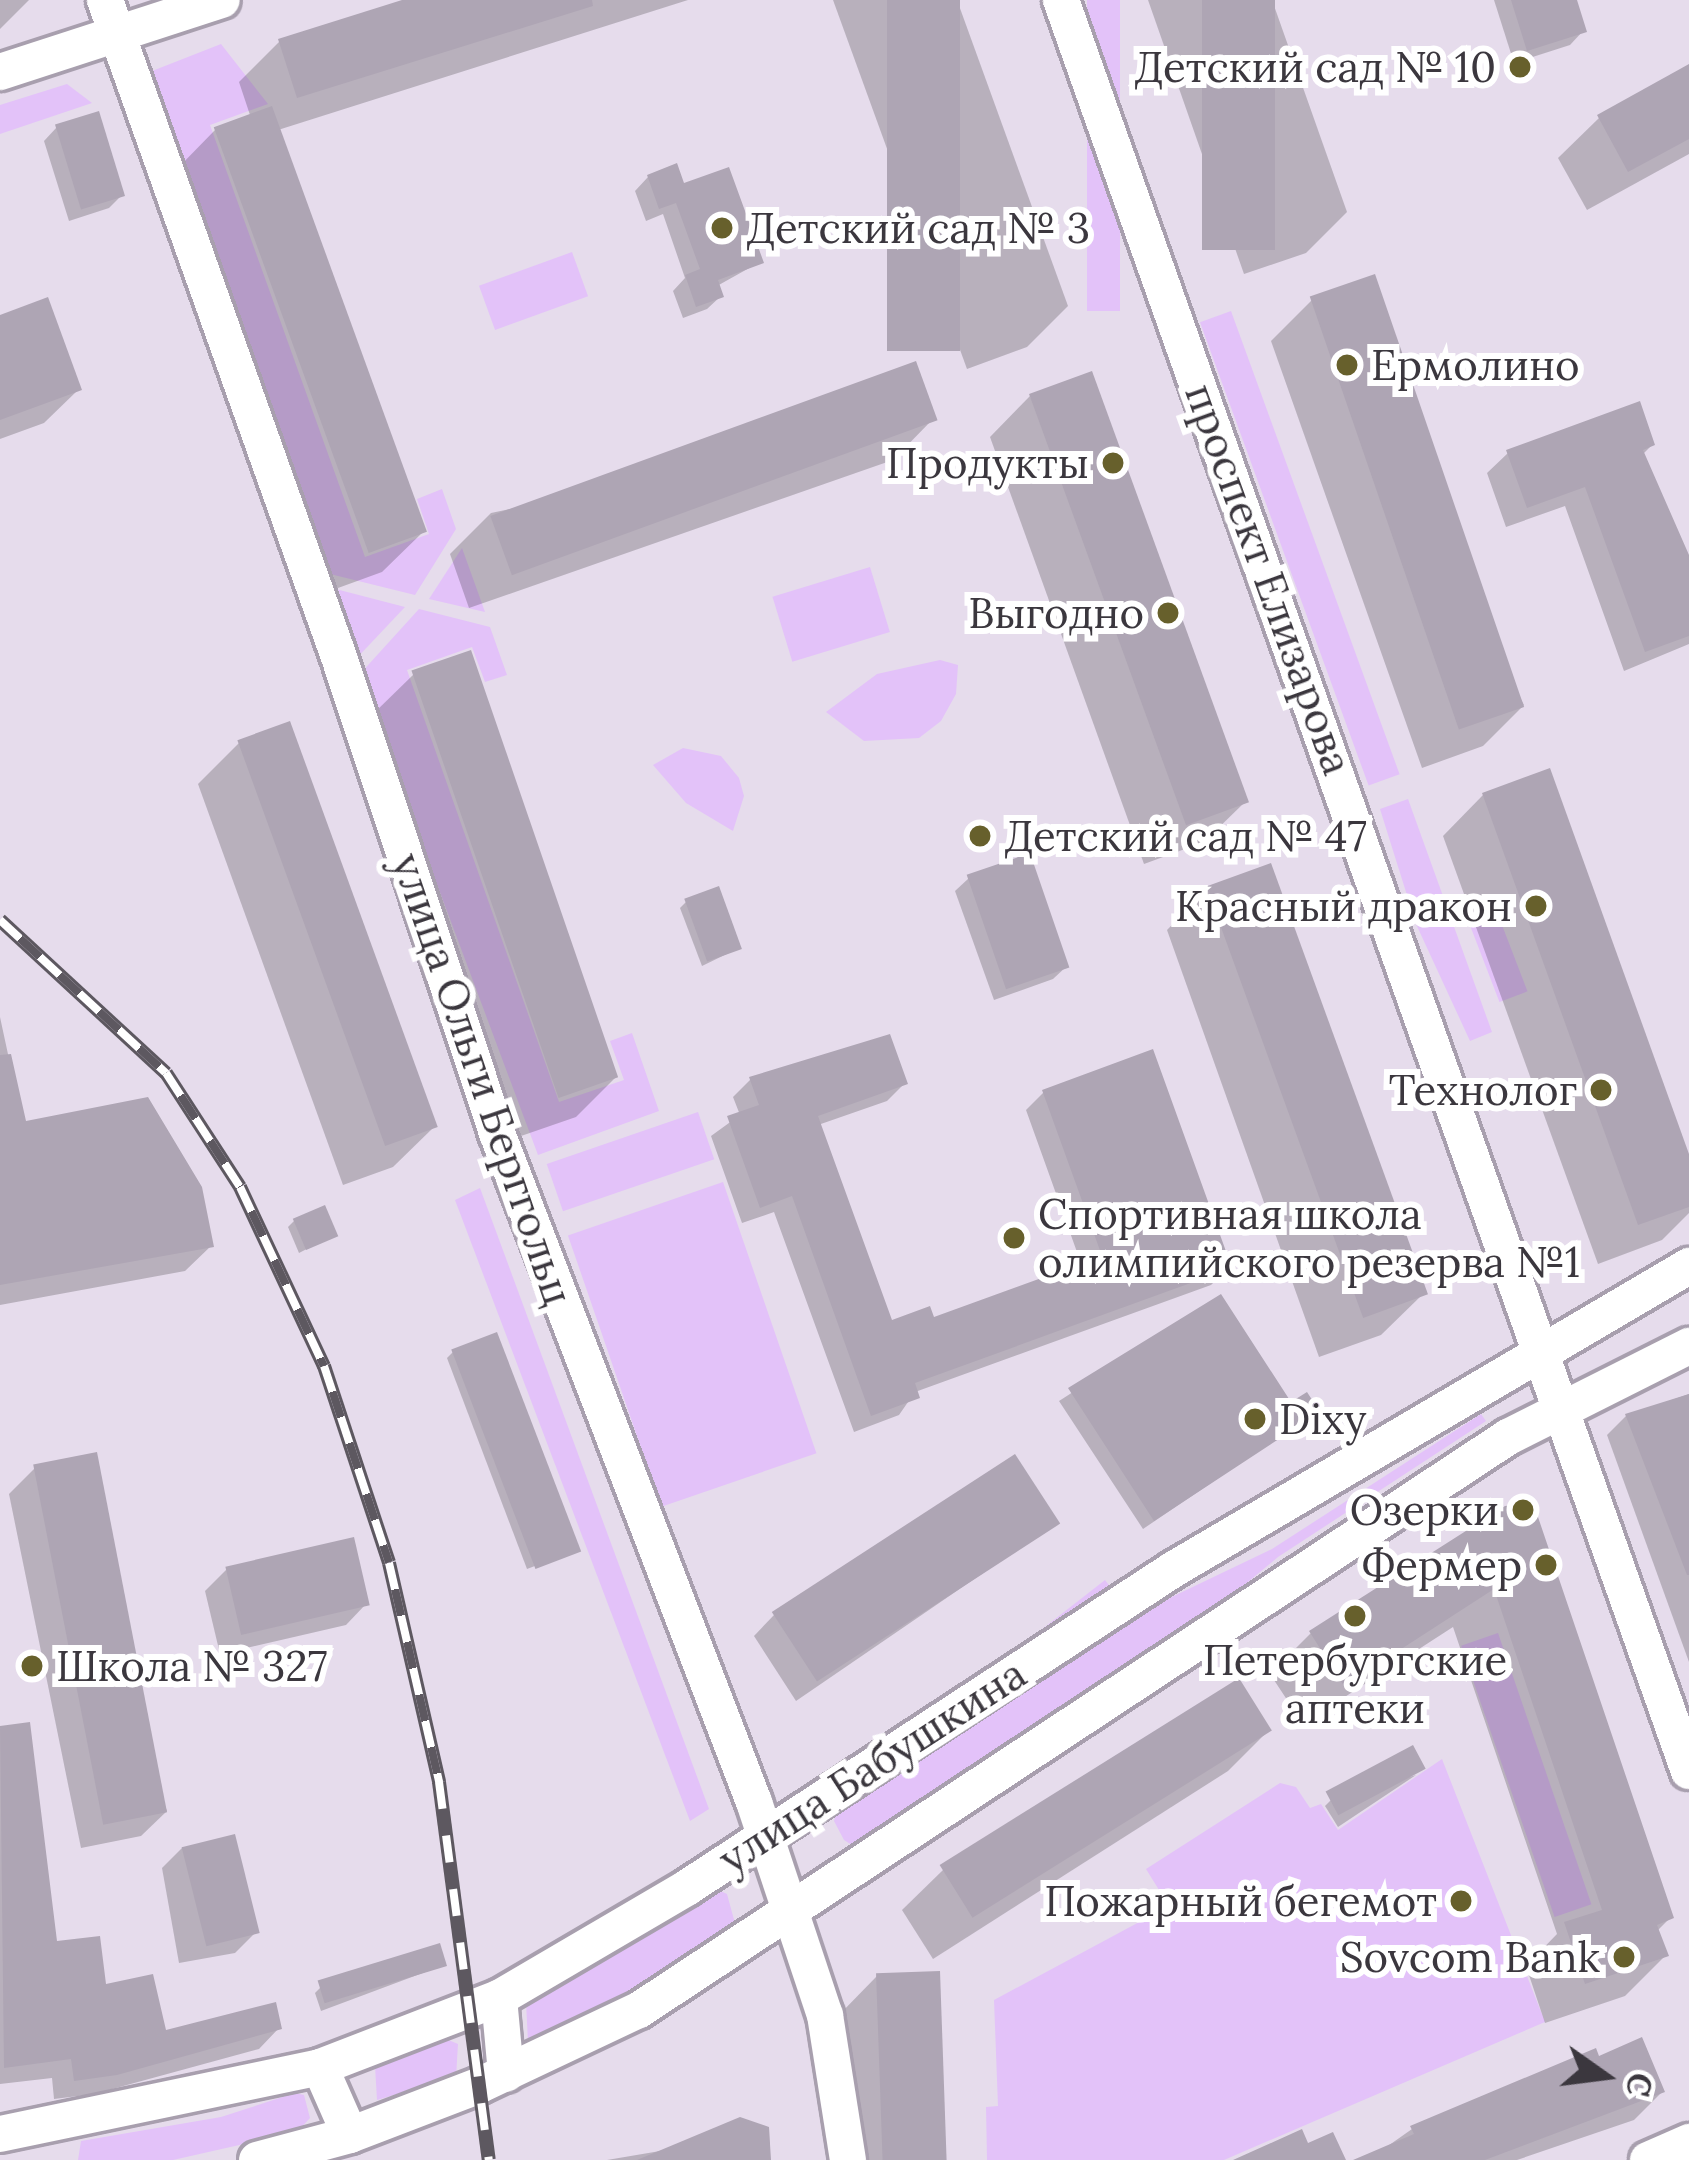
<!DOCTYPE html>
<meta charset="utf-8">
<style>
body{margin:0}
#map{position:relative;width:1689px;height:2160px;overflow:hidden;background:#e6dcec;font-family:Lora,serif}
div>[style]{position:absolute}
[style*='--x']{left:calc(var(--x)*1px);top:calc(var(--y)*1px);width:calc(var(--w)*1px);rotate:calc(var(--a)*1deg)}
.green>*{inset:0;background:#e3c2f9;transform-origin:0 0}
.shadow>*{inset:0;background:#0003}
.building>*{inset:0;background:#aea5b4;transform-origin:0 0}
.roads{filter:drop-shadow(3px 0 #a89fae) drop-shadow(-3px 0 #a89fae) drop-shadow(0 3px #a89fae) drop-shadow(0 -3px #a89fae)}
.minor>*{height:36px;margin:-18px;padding:0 18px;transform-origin:18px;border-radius:18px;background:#fff}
.rail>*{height:14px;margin-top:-7px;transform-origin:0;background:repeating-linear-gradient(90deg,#fff 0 27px,#5d5860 0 54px);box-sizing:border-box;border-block:3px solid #5d5860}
.dots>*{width:33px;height:33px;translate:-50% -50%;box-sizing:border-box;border:6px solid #fff;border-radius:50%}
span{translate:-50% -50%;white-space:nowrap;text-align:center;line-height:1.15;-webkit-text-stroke:12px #fff;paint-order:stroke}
.poi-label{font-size:42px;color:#3b373e}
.right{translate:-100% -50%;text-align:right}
.left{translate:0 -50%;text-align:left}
.street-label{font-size:42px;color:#3b373e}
.north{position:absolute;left:1545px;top:2016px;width:120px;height:120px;-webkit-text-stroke:9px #fff;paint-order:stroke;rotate:104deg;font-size:33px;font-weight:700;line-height:48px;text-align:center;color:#3b373e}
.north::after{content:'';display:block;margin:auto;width:42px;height:54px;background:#3b373e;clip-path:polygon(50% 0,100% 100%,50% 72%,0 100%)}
</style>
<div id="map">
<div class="green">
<i style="left:1087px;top:0;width:33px;height:311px"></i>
<i style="clip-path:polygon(221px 44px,268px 104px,210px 125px,365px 557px,429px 534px,417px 499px,442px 489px,456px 529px,415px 595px,326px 573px,147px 73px)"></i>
<i style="clip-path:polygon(67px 84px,92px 103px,0 134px,0 105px)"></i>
<i style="left:572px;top:252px;width:47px;height:99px;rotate:70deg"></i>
<i style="left:1231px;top:311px;width:493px;height:33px;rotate:70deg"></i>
<i style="clip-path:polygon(462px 548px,485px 612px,429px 599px)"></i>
<i style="left:870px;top:567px;width:68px;height:102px;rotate:73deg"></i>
<i style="clip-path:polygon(328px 587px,405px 607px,354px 661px)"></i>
<i style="clip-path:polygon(419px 609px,490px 627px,507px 675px,485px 682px,472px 647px,407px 670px,559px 1102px,624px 1080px,610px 1041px,632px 1033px,659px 1111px,538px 1155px,359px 675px)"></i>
<i style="clip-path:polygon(940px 660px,958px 665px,956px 694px,941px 721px,919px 738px,864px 741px,826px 712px,877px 674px)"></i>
<i style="clip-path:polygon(683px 748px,721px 756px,739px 778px,744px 796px,733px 831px,686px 803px,653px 765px)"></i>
<i style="clip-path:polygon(1408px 799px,1492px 1032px,1470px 1041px,1416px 924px,1380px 809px)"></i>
<i style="left:1497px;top:912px;width:85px;height:30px;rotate:69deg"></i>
<i style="left:698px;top:1112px;width:50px;height:160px;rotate:71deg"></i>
<i style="left:723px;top:1182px;width:287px;height:164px;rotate:71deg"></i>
<i style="clip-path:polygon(480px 1188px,709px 1809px,690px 1821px,455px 1200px)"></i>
<i style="clip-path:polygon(1481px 1414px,1486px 1421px,1278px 1557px,1171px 1646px,855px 1847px,844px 1840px,834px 1821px,838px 1808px,1153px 1606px,1272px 1549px)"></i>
<i style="left:1105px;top:1580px;width:11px;height:341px;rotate:52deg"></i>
<i style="left:1498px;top:1633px;width:287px;height:39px;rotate:71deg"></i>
<i style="clip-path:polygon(1442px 1759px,1545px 2022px,1224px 2160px,987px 2160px,986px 2107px,998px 2106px,994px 2000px,1169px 1906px,1146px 1869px,1280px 1783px,1296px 1787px,1310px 1808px,1321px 1804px,1338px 1830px)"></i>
<i style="clip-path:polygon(716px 1889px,727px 1894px,736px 1927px,621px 2000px,528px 2042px,526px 2002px)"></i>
<i style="clip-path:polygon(446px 2039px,458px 2044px,456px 2077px,377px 2100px,375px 2066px)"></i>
<i style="clip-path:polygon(295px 2093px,304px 2095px,310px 2118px,297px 2132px,173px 2160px,78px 2160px,81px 2141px,221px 2117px)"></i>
</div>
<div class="shadow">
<i style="clip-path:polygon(0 0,29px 0,0 29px)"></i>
<i style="clip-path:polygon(412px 0,688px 0,278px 130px,423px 532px,382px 572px,327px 592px,175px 171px,215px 130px,251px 118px,239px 82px,280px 41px)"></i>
<i style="clip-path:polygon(833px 0,957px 0,1068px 306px,1027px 347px,967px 369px)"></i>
<i style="clip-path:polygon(1148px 0,1272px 0,1347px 212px,1306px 253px,1244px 274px)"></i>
<i style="clip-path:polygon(1494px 0,1574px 0,1583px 31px,1570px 45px,1514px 63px)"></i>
<i style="clip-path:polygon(1689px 68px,1689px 154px,1587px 210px,1558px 158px,1599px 118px)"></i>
<i style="clip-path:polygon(57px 127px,122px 195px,109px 208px,69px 221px,44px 141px)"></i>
<i style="clip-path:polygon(648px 177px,682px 187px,760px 262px,717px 286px,721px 296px,707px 309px,683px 318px,673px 291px,685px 278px,663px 214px,646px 221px,635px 191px)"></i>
<i style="clip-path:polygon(1312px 300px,1524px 705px,1483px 746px,1422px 768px,1271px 341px)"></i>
<i style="clip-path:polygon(0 318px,78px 390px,44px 423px,0 439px)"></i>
<i style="clip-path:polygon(1030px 396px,1245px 802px,1204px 842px,1144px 864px,990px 437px)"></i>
<i style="clip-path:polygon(933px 419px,893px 460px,469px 608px,450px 554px,491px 513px)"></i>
<i style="clip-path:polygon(1652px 445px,1642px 455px,1689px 564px,1689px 644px,1624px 671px,1565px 506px,1506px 527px,1487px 473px,1508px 453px)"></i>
<i style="clip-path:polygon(414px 674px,617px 1076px,576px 1117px,521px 1136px,373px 714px)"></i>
<i style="clip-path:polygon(239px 743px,434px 1127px,393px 1167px,343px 1185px,198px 784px)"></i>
<i style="clip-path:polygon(1483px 795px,1689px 1162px,1689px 1213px,1662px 1240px,1598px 1264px,1443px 836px)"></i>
<i style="clip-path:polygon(969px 878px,1067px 966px,1053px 979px,994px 1000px,955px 891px)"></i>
<i style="clip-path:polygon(1207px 889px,1422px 1295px,1381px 1335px,1319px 1357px,1167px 930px)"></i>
<i style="clip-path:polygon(686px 902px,739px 948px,702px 966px,680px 908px)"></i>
<i style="clip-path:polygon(0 1017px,23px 1124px,211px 1246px,185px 1271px,0 1305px)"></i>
<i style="clip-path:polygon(751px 1079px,905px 1083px,887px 1101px,818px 1125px,890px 1324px,932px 1321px,1082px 1266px,1026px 1110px,1044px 1092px,1229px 1267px,1211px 1285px,915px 1392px,899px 1415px,854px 1432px,774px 1212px,742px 1223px,711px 1136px,740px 1115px,733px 1097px)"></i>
<i style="clip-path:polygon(294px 1221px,334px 1235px,299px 1253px,288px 1227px)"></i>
<i style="clip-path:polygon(1220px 1298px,1290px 1407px,1316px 1412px,1143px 1529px,1059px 1401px)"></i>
<i style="clip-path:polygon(453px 1352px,574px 1551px,527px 1569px,447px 1358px)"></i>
<i style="clip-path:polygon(1689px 1394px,1689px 1662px,1607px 1435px,1626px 1416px)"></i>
<i style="clip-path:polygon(35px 1468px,167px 1811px,141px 1836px,81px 1848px,9px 1494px)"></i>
<i style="clip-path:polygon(1506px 1509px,1671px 1917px,1656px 1932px,1665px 1956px,1625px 1996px,1545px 2023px,1526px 1966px,1557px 1934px,1453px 1627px,1303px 1724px,1270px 1674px,1311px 1633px)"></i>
<i style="clip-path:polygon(1056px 1523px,796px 1701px,754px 1636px,774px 1615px)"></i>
<i style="clip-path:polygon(226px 1570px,366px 1604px,346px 1625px,220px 1654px,205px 1591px)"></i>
<i style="clip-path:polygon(28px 1726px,54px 1944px,164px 2034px,279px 2028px,259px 2049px,94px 2094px,54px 2099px,52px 2078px,0 2084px,0 1729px)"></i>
<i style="clip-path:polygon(1268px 1731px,1228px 1771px,933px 1959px,902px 1910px,943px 1870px)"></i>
<i style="clip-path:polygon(1416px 1775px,1338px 1827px,1325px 1806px,1331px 1800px)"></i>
<i style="clip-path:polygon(183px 1847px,256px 1932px,235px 1953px,179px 1963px,162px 1868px)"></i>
<i style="clip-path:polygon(444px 1965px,321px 2011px,315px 1993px,321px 1987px)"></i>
<i style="clip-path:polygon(877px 1976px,943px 2160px,840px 2160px,837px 2017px)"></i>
<i style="clip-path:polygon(1597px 2060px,1662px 2092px,1634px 2120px,1517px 2160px,1368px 2160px,1412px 2129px)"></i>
<i style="clip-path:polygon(666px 2150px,768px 2160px,607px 2160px)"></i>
</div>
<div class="building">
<i style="clip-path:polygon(402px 0,592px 0,593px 6px,297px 98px,278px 39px)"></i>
<i style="left:887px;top:0;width:73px;height:351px"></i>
<i style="left:1202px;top:0;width:73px;height:250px"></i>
<i style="clip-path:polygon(1511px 0,1577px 0,1587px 32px,1527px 51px)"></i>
<i style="clip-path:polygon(1689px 64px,1689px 139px,1628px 172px,1597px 115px)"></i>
<i style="left:272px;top:106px;width:453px;height:62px;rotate:70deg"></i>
<i style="left:99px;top:111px;width:89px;height:46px;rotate:73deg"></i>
<i style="clip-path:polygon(677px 163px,684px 183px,729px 167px,764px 263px,718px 280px,724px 297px,696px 307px,685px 275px,700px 269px,676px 203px,659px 209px,647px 175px)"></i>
<i style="left:1375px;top:274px;width:458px;height:69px;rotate:71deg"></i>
<i style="clip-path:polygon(48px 297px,82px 390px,0 420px,0 315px)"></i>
<i style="left:916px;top:361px;width:63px;height:453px;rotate:70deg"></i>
<i style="left:1092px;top:371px;width:459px;height:67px;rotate:70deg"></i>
<i style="clip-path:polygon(1640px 401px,1655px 445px,1643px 450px,1689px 555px,1689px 636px,1645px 652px,1585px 487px,1527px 508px,1506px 450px)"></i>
<i style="left:471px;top:650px;width:452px;height:63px;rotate:71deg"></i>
<i style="left:290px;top:721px;width:432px;height:56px;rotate:70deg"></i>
<i style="clip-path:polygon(1550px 768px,1689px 1154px,1689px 1207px,1638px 1225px,1482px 793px)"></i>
<i style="left:1030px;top:853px;width:121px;height:67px;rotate:71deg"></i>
<i style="left:1271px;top:863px;width:459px;height:69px;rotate:70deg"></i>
<i style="left:719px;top:886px;width:67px;height:37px;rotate:70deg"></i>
<i style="clip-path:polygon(890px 1034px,908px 1084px,818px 1116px,892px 1320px,930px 1306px,934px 1317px,1102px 1256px,1042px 1090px,1153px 1049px,1232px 1268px,915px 1383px,920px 1398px,871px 1416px,792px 1196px,760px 1208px,727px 1116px,759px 1105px,749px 1077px)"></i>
<i style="clip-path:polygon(11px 1054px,26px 1121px,148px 1097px,202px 1187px,214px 1247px,0 1285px,0 1055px)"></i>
<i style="left:325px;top:1205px;width:34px;height:35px;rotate:67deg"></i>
<i style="clip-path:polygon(1221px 1294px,1291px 1402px,1307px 1392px,1320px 1412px,1154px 1521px,1068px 1388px)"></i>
<i style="left:497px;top:1332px;width:235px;height:49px;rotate:69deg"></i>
<i style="clip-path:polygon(1689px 1394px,1689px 1575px,1687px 1575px,1625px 1414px)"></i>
<i style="left:97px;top:1452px;width:367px;height:65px;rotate:79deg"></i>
<i style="left:1015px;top:1454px;width:83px;height:290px;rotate:57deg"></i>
<i style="clip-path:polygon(1524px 1504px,1538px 1517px,1674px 1918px,1657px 1925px,1669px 1956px,1585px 1984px,1564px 1922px,1602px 1910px,1494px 1589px,1344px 1686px,1309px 1631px,1505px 1506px)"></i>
<i style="left:354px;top:1537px;width:70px;height:132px;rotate:77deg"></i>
<i style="left:1239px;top:1678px;width:62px;height:353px;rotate:58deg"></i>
<i style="clip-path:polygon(30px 1722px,57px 1941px,100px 1936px,106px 1984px,153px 1974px,166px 2030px,276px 2002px,282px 2029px,117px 2075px,74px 2081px,71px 2059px,4px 2068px,0 1726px)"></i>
<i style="left:1413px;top:1745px;width:27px;height:99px;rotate:62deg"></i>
<i style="left:235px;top:1834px;width:102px;height:55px;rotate:76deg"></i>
<i style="left:440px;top:1943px;width:24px;height:128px;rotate:73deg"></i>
<i style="left:940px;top:1971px;width:189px;height:64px;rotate:88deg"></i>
<i style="clip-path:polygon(1642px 2037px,1665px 2092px,1485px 2160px,1353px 2160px,1414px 2134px,1410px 2126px,1596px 2048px,1599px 2056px)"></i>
<i style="clip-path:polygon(740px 2117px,769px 2127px,771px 2160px,637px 2160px)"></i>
<i style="clip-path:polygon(1302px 2129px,1308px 2143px,1333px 2132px,1346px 2160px,1233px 2160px)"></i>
</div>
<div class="roads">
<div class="minor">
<i style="--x:105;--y:0;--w:697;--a:70.4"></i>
<i style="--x:339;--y:657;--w:502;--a:71.64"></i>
<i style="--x:497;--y:1133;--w:717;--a:68.99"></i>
<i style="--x:754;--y:1802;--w:225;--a:71.6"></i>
<i style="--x:825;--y:2015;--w:147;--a:81"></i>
<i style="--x:1061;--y:0;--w:1879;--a:70.48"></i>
<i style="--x:0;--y:72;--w:233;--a:-18"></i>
<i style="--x:499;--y:1998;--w:76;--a:84.7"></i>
<i style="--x:320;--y:2067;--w:74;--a:66.2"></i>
<i style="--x:0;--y:2134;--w:327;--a:-11.8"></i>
<i style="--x:320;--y:2067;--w:192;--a:-21.1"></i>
<i style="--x:499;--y:1998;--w:219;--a:-30.4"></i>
<i style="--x:688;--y:1887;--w:581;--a:-33.2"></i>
<i style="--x:1174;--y:1569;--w:598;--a:-30.47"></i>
<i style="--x:257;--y:2160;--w:96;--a:-15"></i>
<i style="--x:350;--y:2135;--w:139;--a:-21"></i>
<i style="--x:480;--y:2085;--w:176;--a:-25.3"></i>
<i style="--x:639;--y:2010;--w:1041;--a:-33.4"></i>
<i style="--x:1508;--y:1437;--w:203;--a:-26.7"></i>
<i style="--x:1648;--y:2160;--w:45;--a:-23.7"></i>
</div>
</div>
<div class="rail">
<i style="--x:0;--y:920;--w:226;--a:42.7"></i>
<i style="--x:166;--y:1073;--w:136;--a:57"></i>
<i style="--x:240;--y:1187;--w:198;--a:64.9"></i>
<i style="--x:324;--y:1366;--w:207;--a:71.7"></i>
<i style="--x:389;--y:1563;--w:225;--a:77.1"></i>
<i style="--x:439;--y:1782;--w:381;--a:82.5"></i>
</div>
<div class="dots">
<i style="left:1520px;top:67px;background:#67602c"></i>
<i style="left:722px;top:228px;background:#67602c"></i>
<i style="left:1347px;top:365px;background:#67602c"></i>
<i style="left:1113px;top:463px;background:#67602c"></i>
<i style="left:1168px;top:613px;background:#67602c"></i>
<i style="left:980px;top:836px;background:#67602c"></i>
<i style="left:1536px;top:906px;background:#67602c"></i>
<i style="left:1601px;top:1090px;background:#67602c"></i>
<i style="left:1014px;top:1238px;background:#67602c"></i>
<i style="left:1255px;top:1419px;background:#67602c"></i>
<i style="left:1523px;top:1510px;background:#67602c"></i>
<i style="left:1546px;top:1565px;background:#67602c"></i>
<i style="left:1355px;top:1616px;background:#67602c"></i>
<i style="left:32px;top:1666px;background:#67602c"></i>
<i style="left:1461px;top:1901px;background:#67602c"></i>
<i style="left:1624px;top:1957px;background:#67602c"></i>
</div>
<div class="poi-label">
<span class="right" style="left:1496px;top:67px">Детский сад № 10</span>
<span class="left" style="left:746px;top:228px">Детский сад № 3</span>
<span class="left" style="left:1371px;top:365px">Ермолино</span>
<span class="right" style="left:1089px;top:463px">Продукты</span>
<span class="right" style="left:1144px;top:613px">Выгодно</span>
<span class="left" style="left:1004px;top:836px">Детский сад № 47</span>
<span class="right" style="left:1512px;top:906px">Красный дракон</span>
<span class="right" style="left:1577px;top:1090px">Технолог</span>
<span class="left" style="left:1038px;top:1238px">Спортивная школа<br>олимпийского резерва №1</span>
<span class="left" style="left:1279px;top:1419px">Dixy</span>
<span class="right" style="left:1499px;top:1510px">Озерки</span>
<span class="right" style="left:1522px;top:1565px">Фермер</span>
<span style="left:1355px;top:1684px">Петербургские<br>аптеки</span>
<span class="left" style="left:56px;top:1666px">Школа № 327</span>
<span class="right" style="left:1437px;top:1901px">Пожарный бегемот</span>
<span class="right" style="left:1600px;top:1957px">Sovcom Bank</span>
</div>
<div class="street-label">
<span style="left:1269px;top:579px;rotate:70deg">проспект Елизарова</span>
<span style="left:483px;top:1079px;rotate:71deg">улица Ольги Берггольц</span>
<span style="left:872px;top:1766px;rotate:-33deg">улица Бабушкина</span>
</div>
<div class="north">С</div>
</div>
